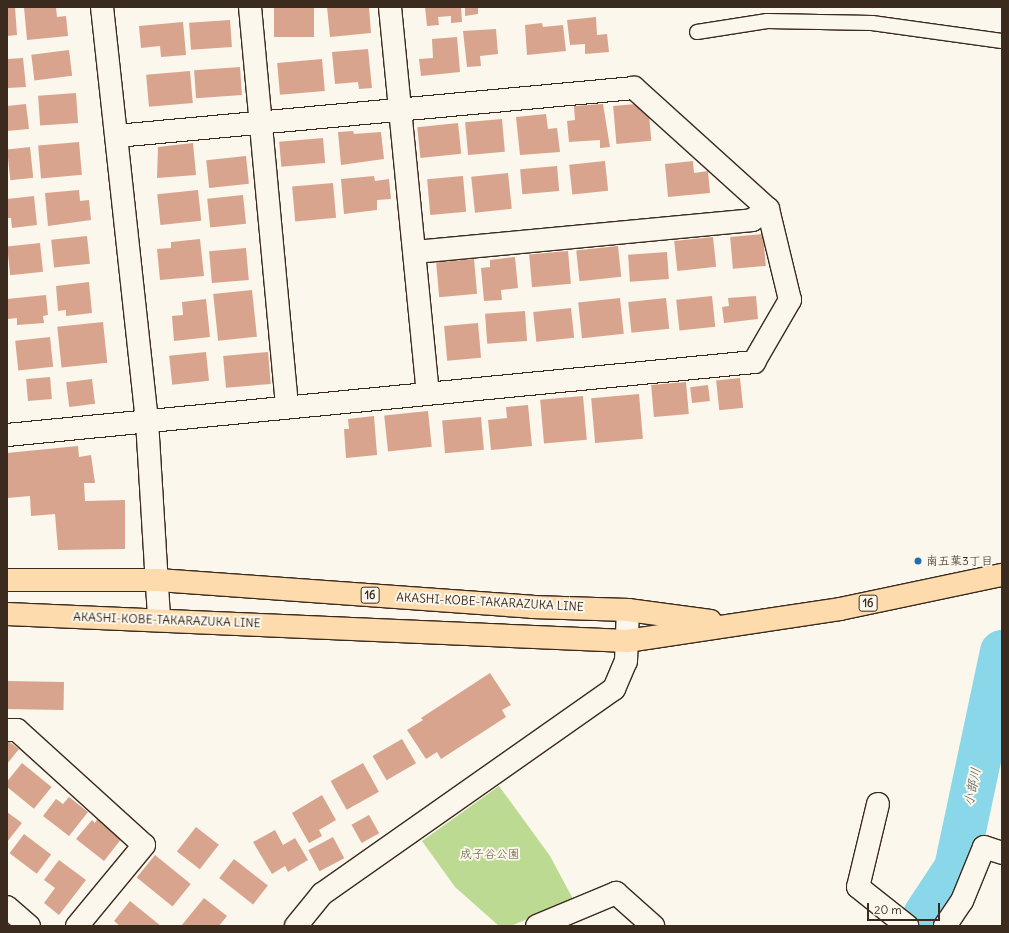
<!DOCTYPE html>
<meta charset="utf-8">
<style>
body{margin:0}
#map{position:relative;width:1009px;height:933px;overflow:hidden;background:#fbf7ec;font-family:Delius,"Klee One",sans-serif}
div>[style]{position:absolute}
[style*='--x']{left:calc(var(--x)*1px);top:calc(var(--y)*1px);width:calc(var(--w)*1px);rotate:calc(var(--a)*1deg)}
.green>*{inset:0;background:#bdda92}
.river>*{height:44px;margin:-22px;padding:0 22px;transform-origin:22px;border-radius:22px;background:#89d7e8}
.building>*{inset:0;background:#d8a48d;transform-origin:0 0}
.roads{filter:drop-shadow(1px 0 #3b2a1e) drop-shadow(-1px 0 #3b2a1e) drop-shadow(0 1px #3b2a1e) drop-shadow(0 -1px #3b2a1e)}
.service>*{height:14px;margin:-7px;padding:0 7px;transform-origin:7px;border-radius:7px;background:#fbf7ec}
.minor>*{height:22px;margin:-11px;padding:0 11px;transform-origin:11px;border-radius:11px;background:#fbf7ec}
.tertiary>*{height:22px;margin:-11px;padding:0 11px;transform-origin:11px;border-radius:11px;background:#fbf7ec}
.primary>*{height:22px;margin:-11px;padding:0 11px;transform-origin:11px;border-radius:11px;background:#fedbac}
.dots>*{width:11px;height:11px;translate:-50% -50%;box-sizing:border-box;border:2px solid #fbf7ec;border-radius:50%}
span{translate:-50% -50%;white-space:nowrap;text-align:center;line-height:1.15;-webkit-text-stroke:4px #fbf7ec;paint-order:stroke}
.shield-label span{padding:1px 3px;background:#fbf7ec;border:1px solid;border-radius:3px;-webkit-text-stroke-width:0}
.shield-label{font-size:11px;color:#3b2a1e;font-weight:700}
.poi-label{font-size:12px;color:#3b2a1e}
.left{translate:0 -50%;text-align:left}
.street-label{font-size:12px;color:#3b2a1e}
.park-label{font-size:12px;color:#5c563b}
.water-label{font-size:13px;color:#4e5550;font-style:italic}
.frame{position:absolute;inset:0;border:8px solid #3b2a1e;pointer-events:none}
.scale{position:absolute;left:867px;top:903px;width:73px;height:18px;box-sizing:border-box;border:2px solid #3b2a1e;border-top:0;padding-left:5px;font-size:12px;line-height:14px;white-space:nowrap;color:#3b2a1e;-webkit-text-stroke:3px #fbf7ec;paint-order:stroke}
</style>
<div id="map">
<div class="green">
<i style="clip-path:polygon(499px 786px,550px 856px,573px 899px,511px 926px,499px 926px,455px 887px,422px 841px)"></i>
</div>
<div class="river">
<i style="--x:925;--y:915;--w:56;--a:-56.6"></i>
<i style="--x:956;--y:868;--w:221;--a:-78"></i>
</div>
<div class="building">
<i style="clip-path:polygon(7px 7px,15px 7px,17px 35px,7px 36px)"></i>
<i style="clip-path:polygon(24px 7px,56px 7px,57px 17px,66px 16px,68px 36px,27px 40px)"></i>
<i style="left:274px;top:7px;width:40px;height:30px"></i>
<i style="clip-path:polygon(327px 7px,369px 7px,371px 33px,330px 37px)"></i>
<i style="clip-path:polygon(425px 7px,461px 7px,462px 22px,451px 23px,451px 16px,438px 17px,439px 25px,427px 26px)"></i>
<i style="clip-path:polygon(465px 7px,478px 7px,478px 14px,465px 16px)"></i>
<i style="clip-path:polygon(596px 17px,597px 35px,607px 34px,609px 52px,585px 54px,585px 44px,570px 45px,567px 20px)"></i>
<i style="left:230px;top:20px;width:27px;height:41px;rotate:86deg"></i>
<i style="clip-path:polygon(183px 22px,186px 55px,161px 57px,160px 46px,141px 48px,139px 26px)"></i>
<i style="clip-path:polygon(542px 23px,543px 27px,563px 25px,566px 51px,527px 55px,525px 25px)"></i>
<i style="clip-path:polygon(496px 29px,498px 54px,480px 56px,481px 66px,467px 67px,463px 31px)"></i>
<i style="clip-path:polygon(457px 37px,460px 72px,421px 76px,419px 59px,433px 58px,432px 39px)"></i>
<i style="clip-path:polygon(368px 49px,372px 88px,359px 89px,358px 82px,335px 84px,332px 52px)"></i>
<i style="left:69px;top:50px;width:26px;height:38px;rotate:83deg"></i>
<i style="clip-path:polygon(23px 58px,26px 87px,7px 88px,7px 59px)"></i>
<i style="left:322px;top:59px;width:32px;height:45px;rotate:85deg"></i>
<i style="left:240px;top:67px;width:28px;height:46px;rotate:86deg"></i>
<i style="left:190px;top:71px;width:32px;height:44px;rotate:85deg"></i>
<i style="left:76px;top:93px;width:30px;height:38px;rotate:86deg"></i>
<i style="left:648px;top:103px;width:38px;height:35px;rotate:85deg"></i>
<i style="clip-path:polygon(26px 104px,29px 129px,7px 131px,7px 106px)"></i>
<i style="clip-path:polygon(603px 104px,610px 147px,600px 148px,600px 140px,569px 142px,567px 121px,575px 120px,574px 106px)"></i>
<i style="clip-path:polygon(546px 114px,548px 129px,557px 128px,560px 152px,520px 155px,516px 117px)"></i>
<i style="left:502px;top:119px;width:33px;height:37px;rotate:85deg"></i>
<i style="left:458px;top:123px;width:31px;height:41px;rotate:84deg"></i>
<i style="clip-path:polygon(353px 131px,354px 134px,381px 132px,384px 159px,341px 165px,338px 132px)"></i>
<i style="left:323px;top:138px;width:25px;height:44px;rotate:85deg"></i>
<i style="left:79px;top:142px;width:33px;height:41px;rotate:85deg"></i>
<i style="clip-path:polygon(193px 143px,196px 175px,157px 178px,158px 147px)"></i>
<i style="left:30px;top:147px;width:31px;height:23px;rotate:84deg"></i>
<i style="left:246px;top:156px;width:28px;height:40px;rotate:84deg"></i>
<i style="left:605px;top:161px;width:30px;height:36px;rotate:84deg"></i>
<i style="clip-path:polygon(693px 161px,694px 173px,708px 171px,710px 193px,668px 197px,665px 164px)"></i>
<i style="left:557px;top:166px;width:25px;height:37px;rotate:85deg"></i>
<i style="left:508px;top:173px;width:36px;height:37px;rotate:84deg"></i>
<i style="clip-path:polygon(374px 176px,375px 181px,389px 179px,391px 199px,377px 200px,377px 210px,344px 214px,341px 179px)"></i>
<i style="left:463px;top:176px;width:36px;height:36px;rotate:85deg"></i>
<i style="left:333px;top:183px;width:35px;height:41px;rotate:85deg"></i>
<i style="clip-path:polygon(79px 190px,80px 201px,89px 200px,91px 220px,48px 226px,45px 193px)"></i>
<i style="left:198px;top:190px;width:31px;height:41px;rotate:84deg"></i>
<i style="left:243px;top:195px;width:29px;height:36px;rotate:84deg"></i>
<i style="clip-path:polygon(34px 196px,37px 225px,12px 228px,11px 218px,7px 218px,7px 199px)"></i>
<i style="left:763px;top:234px;width:32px;height:33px;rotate:85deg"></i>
<i style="left:87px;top:236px;width:28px;height:36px;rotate:84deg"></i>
<i style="left:713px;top:237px;width:30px;height:39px;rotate:84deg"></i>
<i style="clip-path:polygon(200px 239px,204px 276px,160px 280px,157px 249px,171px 248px,171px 242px)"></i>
<i style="left:40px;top:243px;width:29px;height:33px;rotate:84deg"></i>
<i style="left:618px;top:246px;width:31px;height:42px;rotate:84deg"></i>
<i style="left:246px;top:248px;width:32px;height:37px;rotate:85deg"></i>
<i style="left:568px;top:251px;width:33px;height:39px;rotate:85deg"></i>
<i style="left:667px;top:252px;width:27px;height:39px;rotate:86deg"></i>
<i style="clip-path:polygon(515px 257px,518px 288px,501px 290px,502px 300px,484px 301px,481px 268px,490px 267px,490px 260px)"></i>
<i style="left:474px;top:259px;width:35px;height:38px;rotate:85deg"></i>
<i style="clip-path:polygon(89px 282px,92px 313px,66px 316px,66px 310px,58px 311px,56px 286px)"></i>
<i style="left:252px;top:290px;width:47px;height:39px;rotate:84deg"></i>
<i style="clip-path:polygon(46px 295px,48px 315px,43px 316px,44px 323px,17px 325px,17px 318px,8px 319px,7px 299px)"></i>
<i style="left:712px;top:296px;width:31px;height:36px;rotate:84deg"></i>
<i style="clip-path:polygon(756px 296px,758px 319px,724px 323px,722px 307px,729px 306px,728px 298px)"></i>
<i style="left:620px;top:298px;width:36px;height:42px;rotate:84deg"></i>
<i style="left:666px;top:298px;width:31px;height:38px;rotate:84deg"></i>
<i style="clip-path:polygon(206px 299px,210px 337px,174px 341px,172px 316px,183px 315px,182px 302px)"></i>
<i style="left:571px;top:308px;width:30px;height:38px;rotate:84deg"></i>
<i style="left:525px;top:311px;width:30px;height:40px;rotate:86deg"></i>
<i style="left:103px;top:322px;width:41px;height:46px;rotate:84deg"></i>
<i style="left:478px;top:323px;width:35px;height:34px;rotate:85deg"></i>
<i style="left:50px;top:337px;width:30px;height:35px;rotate:84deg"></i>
<i style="left:206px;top:352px;width:29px;height:37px;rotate:84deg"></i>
<i style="left:268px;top:352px;width:32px;height:45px;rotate:85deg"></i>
<i style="left:50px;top:377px;width:22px;height:24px;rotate:85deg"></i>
<i style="left:740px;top:378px;width:30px;height:24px;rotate:84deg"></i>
<i style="left:92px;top:379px;width:25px;height:26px;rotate:83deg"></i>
<i style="left:686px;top:382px;width:32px;height:35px;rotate:85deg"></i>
<i style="left:708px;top:385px;width:16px;height:18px;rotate:83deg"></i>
<i style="left:639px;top:394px;width:45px;height:48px;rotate:85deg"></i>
<i style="left:583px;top:396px;width:44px;height:43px;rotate:85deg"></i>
<i style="clip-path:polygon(528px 405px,532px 446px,491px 450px,488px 420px,507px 418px,506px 407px)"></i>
<i style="left:428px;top:411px;width:36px;height:44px;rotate:84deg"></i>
<i style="clip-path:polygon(374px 416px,377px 455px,346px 458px,344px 429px,349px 429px,348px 419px)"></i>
<i style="left:481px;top:417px;width:33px;height:39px;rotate:85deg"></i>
<i style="clip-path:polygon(78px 446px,79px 457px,91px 455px,95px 483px,84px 483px,85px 501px,125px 500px,125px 549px,58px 550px,55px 514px,31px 516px,30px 496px,7px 498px,7px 453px)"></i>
<i style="clip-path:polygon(490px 673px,511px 705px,502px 710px,506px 717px,441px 759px,437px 752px,426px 759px,407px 730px,423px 720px,421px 718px)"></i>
<i style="left:7px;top:681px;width:57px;height:28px;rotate:1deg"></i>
<i style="left:402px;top:739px;width:28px;height:34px;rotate:60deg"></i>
<i style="clip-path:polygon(7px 740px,19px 749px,7px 764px)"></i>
<i style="left:22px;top:763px;width:38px;height:28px;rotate:39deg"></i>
<i style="left:363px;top:763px;width:33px;height:37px;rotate:61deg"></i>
<i style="clip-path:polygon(322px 795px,336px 820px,319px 830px,322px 836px,309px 843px,292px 813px)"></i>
<i style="clip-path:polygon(69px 797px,88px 812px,69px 836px,43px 816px,56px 799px,63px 804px)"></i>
<i style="clip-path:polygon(7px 812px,22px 823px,7px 842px)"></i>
<i style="left:369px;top:815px;width:21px;height:20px;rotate:61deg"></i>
<i style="clip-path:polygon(97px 819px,122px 838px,104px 861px,76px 839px,92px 820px,95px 823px)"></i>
<i style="left:196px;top:827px;width:29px;height:31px;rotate:38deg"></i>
<i style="clip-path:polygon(275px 830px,283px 845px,295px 838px,308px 860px,288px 872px,285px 866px,272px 874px,253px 842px)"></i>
<i style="left:24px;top:834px;width:34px;height:24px;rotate:37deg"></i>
<i style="left:333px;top:837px;width:24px;height:28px;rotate:62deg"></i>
<i style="left:155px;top:855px;width:46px;height:29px;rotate:39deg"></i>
<i style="left:234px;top:859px;width:43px;height:24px;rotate:38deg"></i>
<i style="clip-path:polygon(59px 860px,86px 880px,59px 915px,44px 903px,55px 888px,44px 880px)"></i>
<i style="clip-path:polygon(204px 898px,227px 916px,219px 926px,181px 926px)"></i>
<i style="clip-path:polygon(130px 901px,161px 926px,120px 926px,114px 921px)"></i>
</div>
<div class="roads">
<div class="service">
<i style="--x:697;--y:32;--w:71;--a:-8.9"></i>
<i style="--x:767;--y:21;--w:105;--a:1.1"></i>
<i style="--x:872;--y:23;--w:131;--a:7.9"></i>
</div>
<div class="minor">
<i style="--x:250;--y:7;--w:402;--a:84.7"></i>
<i style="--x:390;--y:7;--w:388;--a:84.4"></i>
<i style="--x:415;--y:252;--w:339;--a:-5.4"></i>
<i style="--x:752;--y:220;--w:19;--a:-35"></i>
<i style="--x:7;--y:435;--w:751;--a:-5.58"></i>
<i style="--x:754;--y:362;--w:72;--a:-59.9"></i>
<i style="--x:790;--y:300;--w:94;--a:-103.6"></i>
<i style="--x:768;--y:209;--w:181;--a:-137.9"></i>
<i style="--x:634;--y:88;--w:519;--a:174.7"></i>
<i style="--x:7;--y:730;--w:10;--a:0"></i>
<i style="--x:17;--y:730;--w:171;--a:42.2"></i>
<i style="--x:144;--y:845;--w:105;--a:129.6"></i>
<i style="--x:878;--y:804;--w:85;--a:103.5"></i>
<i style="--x:858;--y:887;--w:63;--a:38.5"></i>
<i style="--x:7;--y:907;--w:29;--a:41"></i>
<i style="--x:537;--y:926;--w:86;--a:-22.7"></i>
<i style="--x:616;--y:893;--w:50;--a:41.7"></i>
<i style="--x:945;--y:926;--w:30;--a:-56"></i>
<i style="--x:962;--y:901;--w:58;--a:-67.8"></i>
<i style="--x:984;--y:847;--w:19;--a:18"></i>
</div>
<div class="tertiary">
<i style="--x:102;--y:7;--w:416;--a:83.8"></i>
<i style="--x:147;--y:421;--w:198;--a:86.5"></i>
<i style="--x:296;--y:926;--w:41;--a:-50.9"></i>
<i style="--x:322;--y:894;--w:357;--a:-35.1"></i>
<i style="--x:614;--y:689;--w:30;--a:-67"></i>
<i style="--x:626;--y:661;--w:51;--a:-87.8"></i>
</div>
<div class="primary">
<i style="--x:7;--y:580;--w:151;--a:0"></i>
<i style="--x:158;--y:580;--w:375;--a:4.1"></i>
<i style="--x:532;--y:607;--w:96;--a:1.8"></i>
<i style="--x:628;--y:610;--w:83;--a:7.6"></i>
<i style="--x:7;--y:614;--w:621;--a:2.49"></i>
<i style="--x:627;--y:641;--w:215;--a:-8.5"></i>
<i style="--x:840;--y:609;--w:166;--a:-11.9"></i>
</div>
</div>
<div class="dots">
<i style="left:918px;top:561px;background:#1f6fb2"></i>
</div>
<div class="shield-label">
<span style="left:370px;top:595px">16</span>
<span style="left:868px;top:603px">16</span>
</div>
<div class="poi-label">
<span class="left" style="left:926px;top:561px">南五葉3丁目</span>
</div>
<div class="street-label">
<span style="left:490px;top:602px;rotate:3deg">AKASHI-KOBE-TAKARAZUKA LINE</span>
<span style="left:167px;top:620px;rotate:2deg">AKASHI-KOBE-TAKARAZUKA LINE</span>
</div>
<div class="park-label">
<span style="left:490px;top:854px">成子谷公園</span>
</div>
<div class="water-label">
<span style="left:973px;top:787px;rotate:-78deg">小部川</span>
</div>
<div class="frame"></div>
<div class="scale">20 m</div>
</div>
